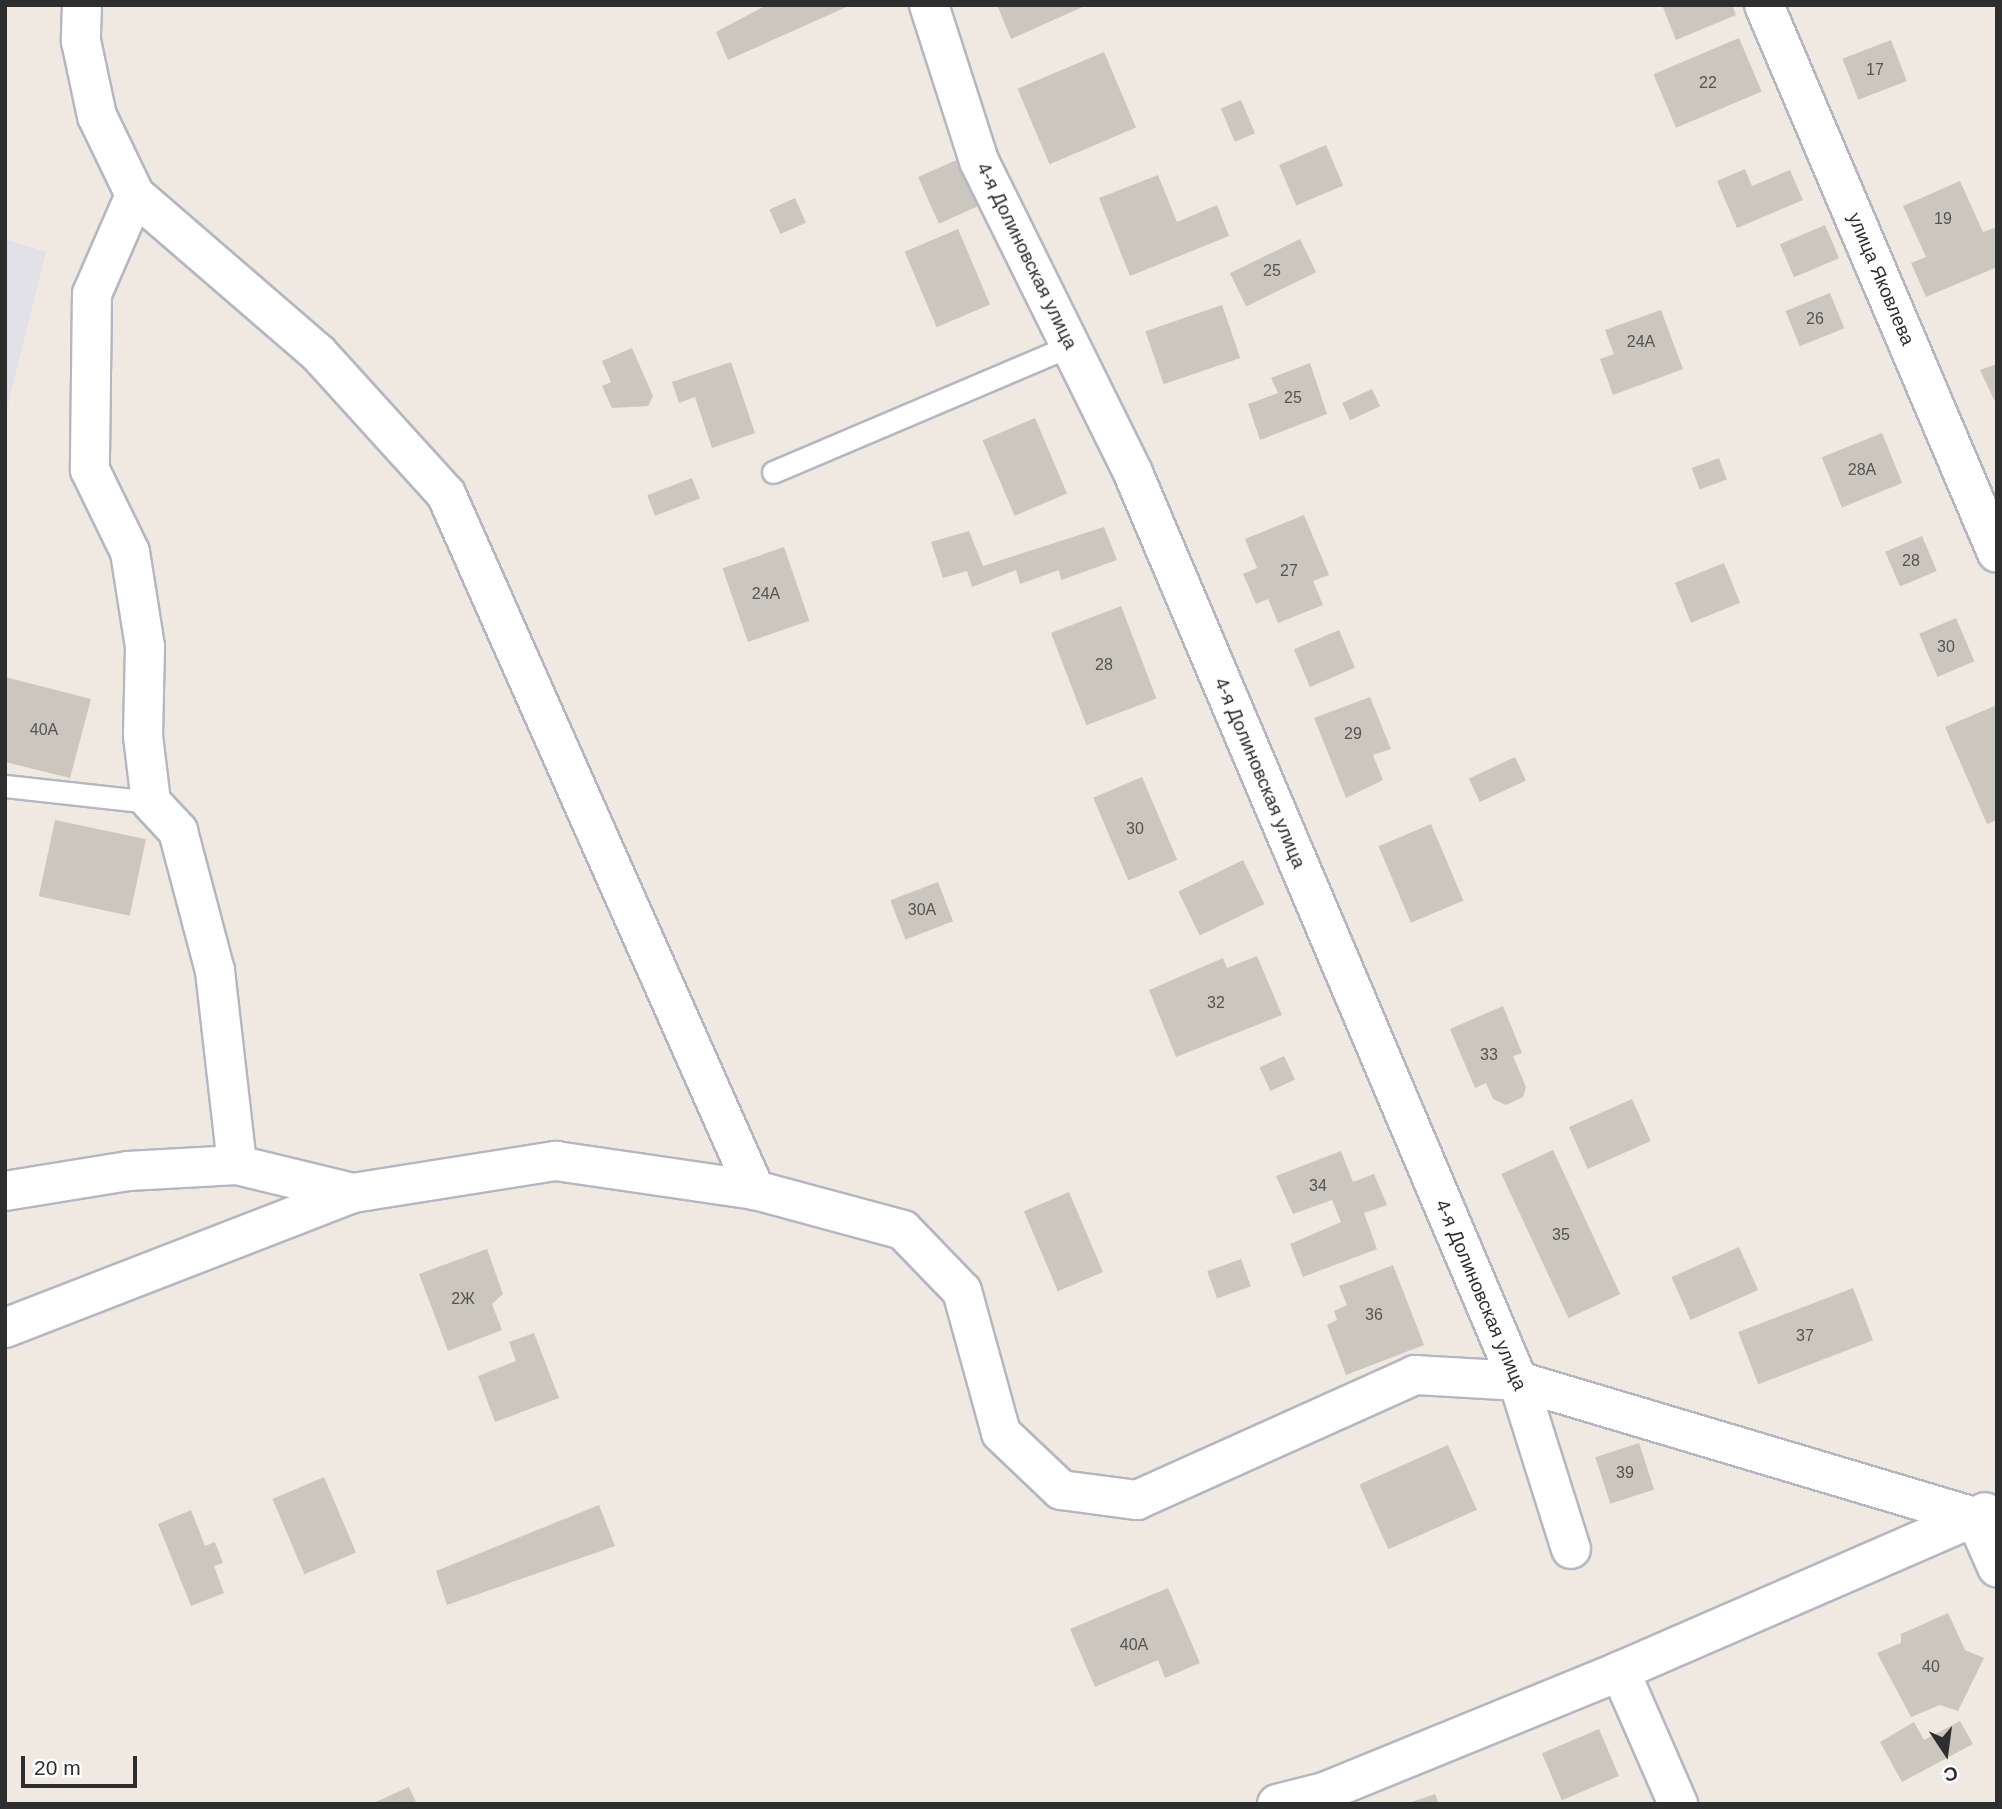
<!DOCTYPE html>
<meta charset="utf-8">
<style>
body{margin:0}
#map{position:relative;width:2002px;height:1809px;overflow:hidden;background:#efe9e1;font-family:Helvetica,sans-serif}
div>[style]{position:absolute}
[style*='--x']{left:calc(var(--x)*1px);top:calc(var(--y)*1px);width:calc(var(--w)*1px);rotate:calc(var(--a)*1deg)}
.industrial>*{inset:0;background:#e3e1e8}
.building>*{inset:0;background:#cbc7bf;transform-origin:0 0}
.roads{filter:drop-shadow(2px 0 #b4b7c1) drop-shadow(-2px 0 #b4b7c1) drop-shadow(0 2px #b4b7c1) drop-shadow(0 -2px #b4b7c1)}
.service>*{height:21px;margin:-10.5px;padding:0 10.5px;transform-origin:10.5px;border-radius:10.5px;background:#fff}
.minor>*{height:38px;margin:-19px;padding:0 19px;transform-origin:19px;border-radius:19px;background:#fff}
span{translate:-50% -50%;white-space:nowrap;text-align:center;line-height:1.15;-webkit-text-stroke:7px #fff;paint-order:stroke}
.number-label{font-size:16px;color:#555452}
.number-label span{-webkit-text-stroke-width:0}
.street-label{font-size:19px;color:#2e2e2e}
.frame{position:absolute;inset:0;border:7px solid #2e2e2e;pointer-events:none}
.north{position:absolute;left:1911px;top:1718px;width:70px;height:70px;-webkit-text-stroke:5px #fff;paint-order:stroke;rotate:167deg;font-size:19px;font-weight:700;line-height:28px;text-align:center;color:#2e2e2e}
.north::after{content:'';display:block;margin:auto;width:24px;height:32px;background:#2e2e2e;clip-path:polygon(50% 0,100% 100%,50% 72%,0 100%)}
.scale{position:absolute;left:21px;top:1756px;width:116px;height:32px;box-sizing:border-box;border:4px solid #2e2e2e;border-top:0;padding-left:9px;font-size:21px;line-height:24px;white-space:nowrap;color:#2e2e2e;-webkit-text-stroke:5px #fff;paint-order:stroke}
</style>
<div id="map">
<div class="industrial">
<i style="clip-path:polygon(5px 239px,46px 252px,5px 417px)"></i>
</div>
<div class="building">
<i style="clip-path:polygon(767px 5px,851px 5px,728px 60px,716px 32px)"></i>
<i style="clip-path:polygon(997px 5px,1087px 5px,1011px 39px)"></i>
<i style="clip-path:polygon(1662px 5px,1732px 5px,1736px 15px,1676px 40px)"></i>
<i style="left:1739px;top:38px;width:58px;height:93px;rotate:67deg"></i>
<i style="left:1891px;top:40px;width:44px;height:52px;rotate:69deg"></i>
<i style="left:1104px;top:52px;width:82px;height:94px;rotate:67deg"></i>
<i style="left:1241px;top:100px;width:36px;height:22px;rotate:67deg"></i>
<i style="left:1326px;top:145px;width:44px;height:51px;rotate:67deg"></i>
<i style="left:961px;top:158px;width:51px;height:47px;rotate:66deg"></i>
<i style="clip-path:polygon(1745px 169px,1752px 186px,1790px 170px,1803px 200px,1737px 228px,1717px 181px)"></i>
<i style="clip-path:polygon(1158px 175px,1177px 222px,1217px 205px,1229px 236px,1130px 276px,1099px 198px)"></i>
<i style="clip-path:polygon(1960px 181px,1983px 232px,1997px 227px,1997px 267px,1926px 297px,1911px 263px,1926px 257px,1903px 206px)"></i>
<i style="left:795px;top:198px;width:27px;height:28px;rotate:66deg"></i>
<i style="left:1825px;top:225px;width:36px;height:49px;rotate:67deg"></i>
<i style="left:958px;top:229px;width:82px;height:58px;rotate:67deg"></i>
<i style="left:1300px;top:239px;width:37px;height:78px;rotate:64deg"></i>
<i style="left:1830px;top:293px;width:38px;height:48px;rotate:68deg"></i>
<i style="left:1222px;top:305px;width:56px;height:81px;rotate:71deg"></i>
<i style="clip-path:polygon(1661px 310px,1683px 369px,1613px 395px,1600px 359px,1614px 354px,1605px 330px)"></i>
<i style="clip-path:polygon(632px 348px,653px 396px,648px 406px,612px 408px,602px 386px,611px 382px,602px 361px)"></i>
<i style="clip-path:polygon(731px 362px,755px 433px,712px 448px,695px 397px,679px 403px,672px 382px)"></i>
<i style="clip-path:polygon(1310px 363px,1327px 414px,1260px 440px,1248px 404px,1278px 393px,1271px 378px)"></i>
<i style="clip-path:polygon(1997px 364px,1997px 406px,1980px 370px)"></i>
<i style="left:1372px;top:389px;width:19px;height:33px;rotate:65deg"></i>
<i style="left:1035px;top:418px;width:82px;height:57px;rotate:67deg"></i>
<i style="left:1882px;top:433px;width:54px;height:65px;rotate:68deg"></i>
<i style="left:1719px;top:458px;width:23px;height:29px;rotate:70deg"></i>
<i style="left:692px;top:478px;width:22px;height:48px;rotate:69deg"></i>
<i style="clip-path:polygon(1304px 515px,1329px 575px,1313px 581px,1323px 605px,1278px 623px,1268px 599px,1256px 604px,1243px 574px,1257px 568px,1245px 539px)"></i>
<i style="clip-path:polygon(1104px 527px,1117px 560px,1061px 580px,1059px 570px,1020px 584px,1016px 570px,972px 587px,967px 571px,943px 578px,931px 542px,969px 531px,983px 566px)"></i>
<i style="left:1922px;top:536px;width:38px;height:40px;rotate:67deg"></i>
<i style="left:784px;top:547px;width:78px;height:65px;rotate:71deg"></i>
<i style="left:1724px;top:563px;width:43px;height:53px;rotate:68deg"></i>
<i style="left:1121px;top:606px;width:99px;height:75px;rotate:69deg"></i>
<i style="left:1956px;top:618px;width:47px;height:40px;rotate:67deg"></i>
<i style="left:1339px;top:630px;width:41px;height:49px;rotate:67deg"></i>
<i style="clip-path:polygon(5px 677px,91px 699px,70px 778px,5px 762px)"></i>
<i style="clip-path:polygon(1370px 697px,1391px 749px,1373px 755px,1383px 780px,1346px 798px,1314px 718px)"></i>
<i style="clip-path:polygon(1997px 705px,1997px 820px,1987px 824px,1945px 727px)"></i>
<i style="left:1515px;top:757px;width:26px;height:51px;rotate:65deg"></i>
<i style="left:1142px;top:777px;width:90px;height:53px;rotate:67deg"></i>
<i style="left:55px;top:820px;width:93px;height:78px;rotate:12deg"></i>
<i style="left:1431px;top:824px;width:83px;height:57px;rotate:67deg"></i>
<i style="left:1243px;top:860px;width:49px;height:72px;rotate:64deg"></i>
<i style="left:938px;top:882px;width:42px;height:51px;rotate:69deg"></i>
<i style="clip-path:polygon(1257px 956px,1282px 1015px,1176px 1057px,1149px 990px,1223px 958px,1227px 968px)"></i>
<i style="clip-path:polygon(1503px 1006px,1522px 1053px,1513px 1056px,1526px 1087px,1523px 1097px,1506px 1105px,1493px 1099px,1486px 1083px,1475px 1088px,1450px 1029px)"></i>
<i style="left:1284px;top:1056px;width:26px;height:27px;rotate:65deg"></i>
<i style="left:1632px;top:1099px;width:46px;height:69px;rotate:66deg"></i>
<i style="left:1553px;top:1150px;width:159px;height:57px;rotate:65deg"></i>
<i style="clip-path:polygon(1341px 1151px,1353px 1182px,1374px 1174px,1387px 1205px,1364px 1213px,1377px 1249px,1303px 1277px,1290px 1244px,1341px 1222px,1332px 1200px,1293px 1214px,1276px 1176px)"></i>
<i style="left:1069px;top:1192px;width:87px;height:49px;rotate:67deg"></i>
<i style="left:1739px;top:1247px;width:47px;height:74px;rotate:66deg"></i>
<i style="clip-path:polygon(487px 1249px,503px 1294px,492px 1304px,502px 1330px,448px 1351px,419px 1274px)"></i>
<i style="left:1241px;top:1259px;width:29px;height:36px;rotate:70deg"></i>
<i style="clip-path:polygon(1393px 1265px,1424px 1345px,1346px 1375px,1327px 1325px,1337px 1320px,1334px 1311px,1347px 1305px,1339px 1286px)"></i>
<i style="left:1853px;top:1288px;width:56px;height:123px;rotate:69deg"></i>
<i style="clip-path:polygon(534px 1333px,559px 1398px,495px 1422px,478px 1376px,516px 1361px,509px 1342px)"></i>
<i style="left:1639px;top:1443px;width:49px;height:46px;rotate:72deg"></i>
<i style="left:1448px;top:1445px;width:71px;height:97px;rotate:66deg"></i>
<i style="left:324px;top:1477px;width:82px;height:56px;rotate:67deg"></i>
<i style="clip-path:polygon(599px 1505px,615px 1546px,447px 1605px,436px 1571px)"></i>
<i style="clip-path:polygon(191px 1510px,205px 1546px,215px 1542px,223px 1563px,214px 1566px,224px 1593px,191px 1606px,158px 1524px)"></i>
<i style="clip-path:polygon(1168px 1588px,1200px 1663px,1165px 1678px,1158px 1660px,1095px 1687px,1070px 1629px)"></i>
<i style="clip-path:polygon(1948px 1613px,1965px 1650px,1984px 1658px,1958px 1711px,1940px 1705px,1911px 1717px,1877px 1653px,1901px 1643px,1901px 1634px)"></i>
<i style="clip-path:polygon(1960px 1721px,1973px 1744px,1902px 1782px,1880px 1742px,1914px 1722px,1924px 1740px)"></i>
<i style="left:1599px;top:1729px;width:51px;height:62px;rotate:67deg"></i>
<i style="clip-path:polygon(409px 1787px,417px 1804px,371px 1804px)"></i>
<i style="clip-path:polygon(1435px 1794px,1439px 1804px,1409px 1804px,1409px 1803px)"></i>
</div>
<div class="roads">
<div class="service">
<i style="--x:773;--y:472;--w:323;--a:-23"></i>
<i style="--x:5;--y:786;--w:147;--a:6.3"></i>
</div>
<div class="minor">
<i style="--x:82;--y:5;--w:36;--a:92"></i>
<i style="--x:81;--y:41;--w:77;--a:78"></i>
<i style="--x:97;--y:116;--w:88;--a:64.3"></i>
<i style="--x:135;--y:195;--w:243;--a:40.8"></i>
<i style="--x:319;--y:354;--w:189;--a:47.8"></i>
<i style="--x:446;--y:494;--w:762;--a:66.06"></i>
<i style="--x:755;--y:1190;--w:153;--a:15.1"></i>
<i style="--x:903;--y:1230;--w:85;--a:46"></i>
<i style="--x:962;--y:1291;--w:147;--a:74.6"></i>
<i style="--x:1001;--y:1433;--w:83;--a:43.5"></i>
<i style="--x:1061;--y:1490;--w:77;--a:7.5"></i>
<i style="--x:1137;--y:1500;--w:305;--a:-24.2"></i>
<i style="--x:1415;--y:1375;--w:103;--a:3.3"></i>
<i style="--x:1518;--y:1381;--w:477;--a:16.6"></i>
<i style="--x:1975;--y:1517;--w:55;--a:66.3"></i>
<i style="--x:929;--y:5;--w:164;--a:72.2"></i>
<i style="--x:979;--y:161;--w:348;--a:63.7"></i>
<i style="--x:1133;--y:473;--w:986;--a:67.02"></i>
<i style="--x:1518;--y:1381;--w:176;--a:72.5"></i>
<i style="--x:1764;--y:5;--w:595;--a:66.97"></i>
<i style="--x:135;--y:195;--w:108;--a:113.5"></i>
<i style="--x:92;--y:294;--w:176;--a:90.7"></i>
<i style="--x:90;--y:470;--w:91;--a:64"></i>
<i style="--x:130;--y:552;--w:96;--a:81"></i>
<i style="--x:145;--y:647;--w:89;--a:91.3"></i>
<i style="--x:143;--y:736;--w:66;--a:83.1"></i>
<i style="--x:151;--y:802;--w:40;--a:47"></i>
<i style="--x:178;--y:831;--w:145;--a:75.2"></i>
<i style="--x:215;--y:971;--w:195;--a:83.5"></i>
<i style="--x:5;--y:1191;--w:125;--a:-9.2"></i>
<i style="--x:128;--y:1171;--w:109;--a:-3.2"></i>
<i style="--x:237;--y:1165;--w:119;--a:13.6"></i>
<i style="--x:5;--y:1328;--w:373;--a:-21.2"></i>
<i style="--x:353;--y:1193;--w:206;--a:-9"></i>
<i style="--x:556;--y:1161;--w:201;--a:8.3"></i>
<i style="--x:1620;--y:1671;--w:145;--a:66.4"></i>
<i style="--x:1277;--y:1804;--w:49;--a:-14.3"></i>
<i style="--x:1324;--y:1792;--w:320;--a:-22.2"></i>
<i style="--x:1620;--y:1671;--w:398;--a:-23.5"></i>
</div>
</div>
<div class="number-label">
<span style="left:1875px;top:70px">17</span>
<span style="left:1708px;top:83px">22</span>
<span style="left:1943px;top:219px">19</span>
<span style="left:1272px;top:271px">25</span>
<span style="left:1815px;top:319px">26</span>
<span style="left:1641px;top:342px">24А</span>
<span style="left:1293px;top:398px">25</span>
<span style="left:1862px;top:470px">28А</span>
<span style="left:1911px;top:561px">28</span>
<span style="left:1289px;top:571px">27</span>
<span style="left:766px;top:594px">24А</span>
<span style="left:1946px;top:647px">30</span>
<span style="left:1104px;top:665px">28</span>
<span style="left:44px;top:730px">40А</span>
<span style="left:1353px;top:734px">29</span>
<span style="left:1135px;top:829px">30</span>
<span style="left:922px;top:910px">30А</span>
<span style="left:1216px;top:1003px">32</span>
<span style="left:1489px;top:1055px">33</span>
<span style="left:1318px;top:1186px">34</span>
<span style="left:1561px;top:1235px">35</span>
<span style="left:463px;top:1299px">2Ж</span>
<span style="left:1374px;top:1315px">36</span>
<span style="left:1805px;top:1336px">37</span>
<span style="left:1625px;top:1473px">39</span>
<span style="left:1134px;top:1645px">40А</span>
<span style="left:1931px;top:1667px">40</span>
</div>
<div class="street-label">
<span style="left:1027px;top:256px;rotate:64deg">4-я Долиновская улица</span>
<span style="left:1881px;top:279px;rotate:67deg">улица Яковлева</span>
<span style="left:1260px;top:773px;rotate:67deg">4-я Долиновская улица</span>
<span style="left:1481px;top:1295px;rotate:67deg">4-я Долиновская улица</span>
</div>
<div class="frame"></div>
<div class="north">С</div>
<div class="scale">20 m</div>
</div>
